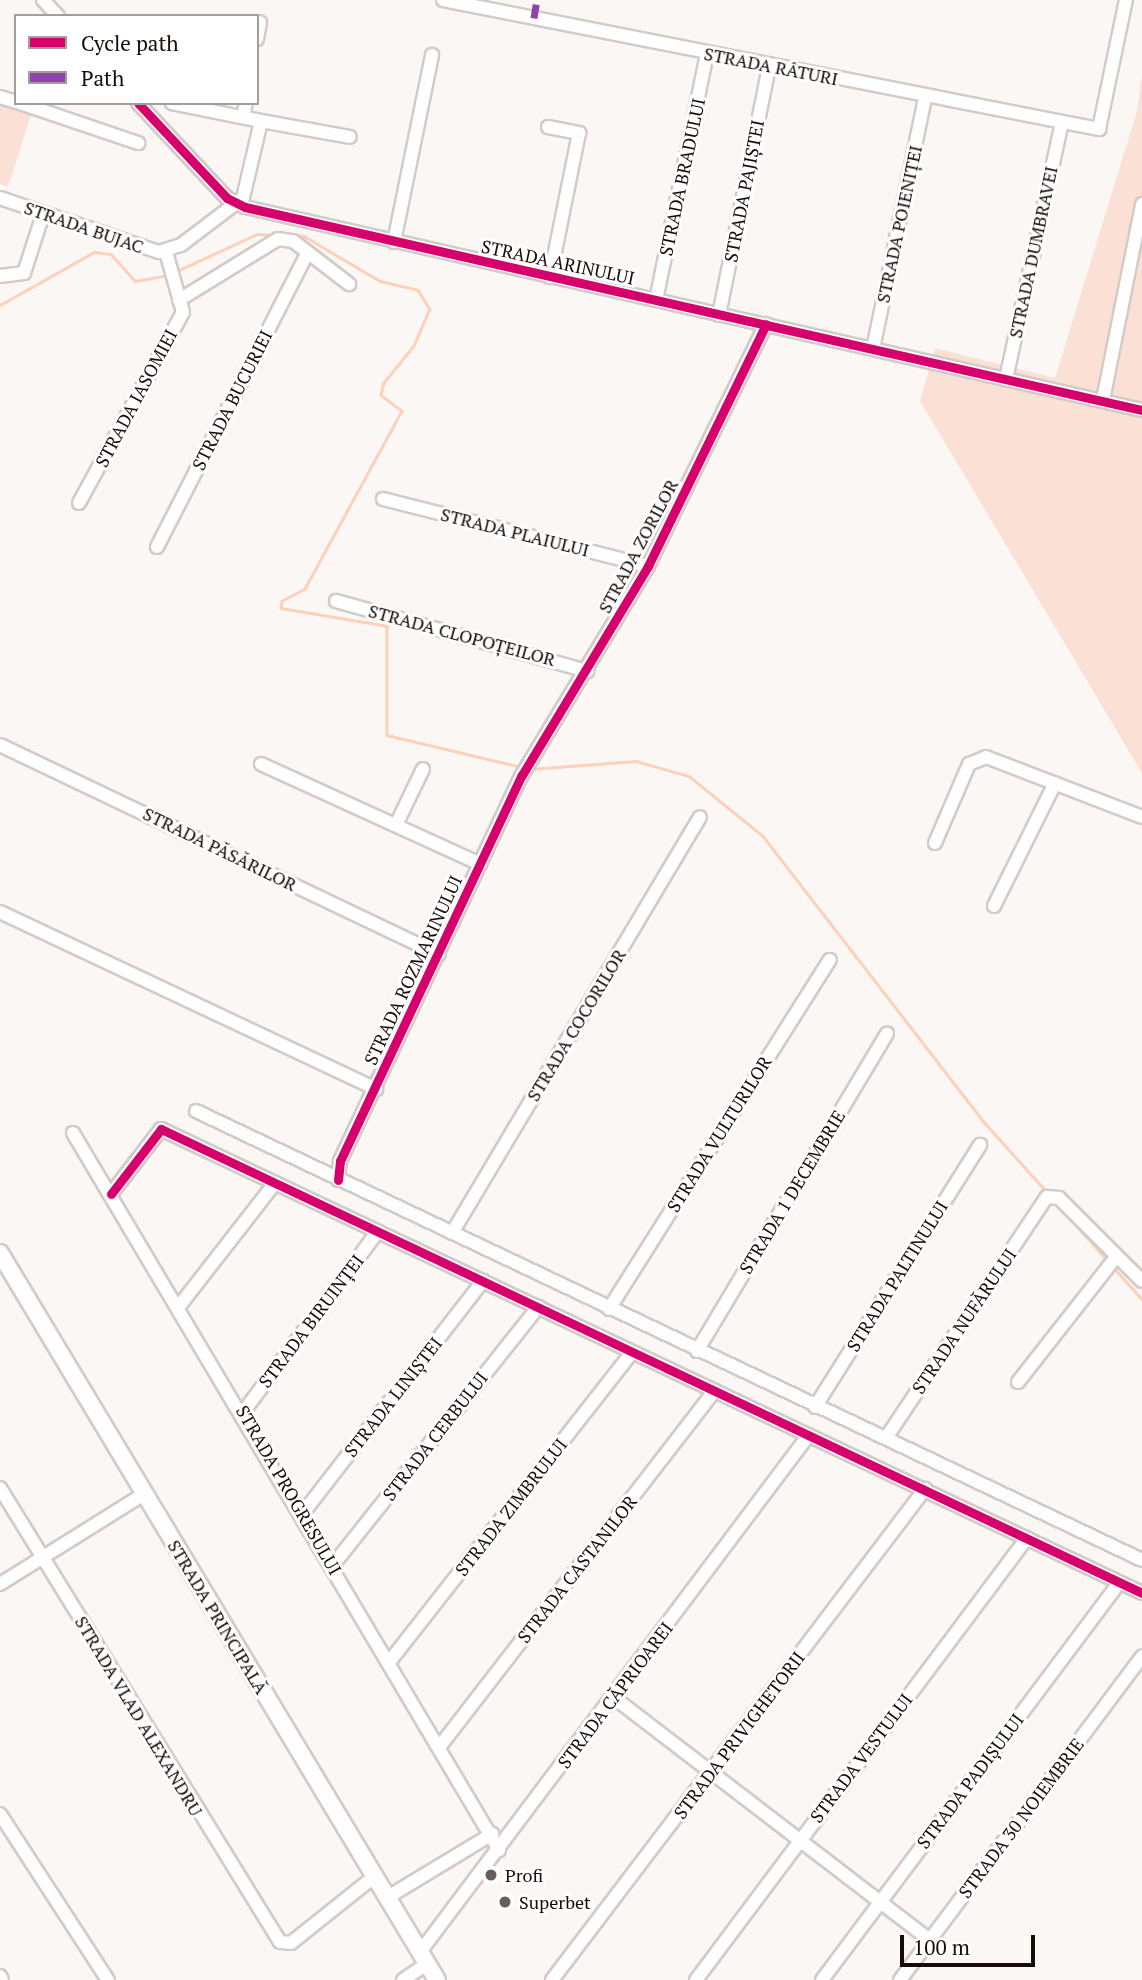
<!DOCTYPE html>
<meta charset="utf-8">
<style>
body{margin:0}
#map{position:relative;width:1142px;height:1980px;overflow:hidden;background:#fbf7f5;font-family:"PT Serif",serif}
div>[style]{position:absolute}
[style*='--x']{left:calc(var(--x)*1px);top:calc(var(--y)*1px);width:calc(var(--w)*1px);rotate:calc(var(--a)*1deg)}
.green>*{inset:0;background:#fae0d5}
.stream>*{height:2.5px;margin:-1.25px;padding:0 1.25px;transform-origin:1.25px;border-radius:1.25px;background:#fed0ba}
.roads{filter:drop-shadow(2px 0 #d3cbc7) drop-shadow(-2px 0 #d3cbc7) drop-shadow(0 2px #d3cbc7) drop-shadow(0 -2px #d3cbc7)}
.minor>*{height:12px;margin:-6px;padding:0 6px;transform-origin:6px;border-radius:6px;background:#fefefe}
.major>*{height:16px;margin:-8px;padding:0 8px;transform-origin:8px;border-radius:8px;background:#fefefe}
.quiet>*{height:7px;margin-top:-3.5px;transform-origin:0;background:repeating-linear-gradient(90deg,#8e44ad 0 14px,transparent 0 21px)}
.cycleway>*{height:9px;margin:-4.5px;padding:0 4.5px;transform-origin:4.5px;border-radius:4.5px;background:#d6006c}
.dots>*{width:19px;height:19px;translate:-50% -50%;box-sizing:border-box;border:4px solid #fff;border-radius:50%}
span{translate:-50% -50%;white-space:nowrap;text-align:center;line-height:1.15;-webkit-text-stroke:6px #fff;paint-order:stroke}
.street-label{font-size:18px;color:#170c07}
.poi-label{font-size:18px;color:#170c07}
.left{translate:0 -50%;text-align:left}
.legend{position:absolute;left:14px;top:14px;width:245px;height:91px;box-sizing:border-box;background:#fff;border:2px solid #a29e9c;margin:0;padding:9px 12px;list-style:none;font-size:21px;color:#170c07}
.legend li{display:flex;align-items:center;gap:14px;height:35px}
.legend b{width:35px;border:2px solid #a29e9c}
.scale{position:absolute;left:900px;top:1935px;width:135px;height:32px;box-sizing:border-box;border:4px solid #170c07;border-top:0;padding-left:9px;font-size:21px;line-height:24px;white-space:nowrap;color:#170c07;-webkit-text-stroke:5px #fff;paint-order:stroke}
</style>
<div id="map">
<div class="green">
<i style="clip-path:polygon(1142px 75px,1142px 773px,920px 401px,935px 348px,1055px 378px,1137px 111px)"></i>
<i style="clip-path:polygon(0 105px,31px 115px,8px 187px,0 184px)"></i>
</div>
<div class="stream">
<i style="--x:293;--y:235;--w:11;--a:5"></i>
<i style="--x:304;--y:236;--w:88;--a:30.6"></i>
<i style="--x:380;--y:281;--w:39;--a:13"></i>
<i style="--x:418;--y:290;--w:22;--a:58"></i>
<i style="--x:430;--y:309;--w:40;--a:113.4"></i>
<i style="--x:414;--y:346;--w:48;--a:129"></i>
<i style="--x:384;--y:383;--w:12;--a:104"></i>
<i style="--x:381;--y:395;--w:26;--a:37"></i>
<i style="--x:402;--y:411;--w:203;--a:118.6"></i>
<i style="--x:305;--y:589;--w:26;--a:152"></i>
<i style="--x:282;--y:601;--w:7;--a:98"></i>
<i style="--x:281;--y:608;--w:108;--a:9.6"></i>
<i style="--x:387;--y:626;--w:109;--a:90"></i>
<i style="--x:387;--y:735;--w:138;--a:13.4"></i>
<i style="--x:175;--y:272;--w:90;--a:-24.9"></i>
<i style="--x:257;--y:234;--w:19;--a:3"></i>
<i style="--x:0;--y:305;--w:108;--a:-29.4"></i>
<i style="--x:94;--y:252;--w:17;--a:7"></i>
<i style="--x:111;--y:254;--w:36;--a:48"></i>
<i style="--x:135;--y:281;--w:35;--a:-10"></i>
<i style="--x:531;--y:769;--w:105;--a:-4.4"></i>
<i style="--x:636;--y:761;--w:55;--a:15.8"></i>
<i style="--x:689;--y:776;--w:95;--a:39"></i>
<i style="--x:763;--y:836;--w:363;--a:52.3"></i>
<i style="--x:985;--y:1123;--w:93;--a:48.1"></i>
<i style="--x:1063;--y:1210;--w:67;--a:48.7"></i>
<i style="--x:1114;--y:1268;--w:42;--a:47.9"></i>
</div>
<div class="roads">
<div class="minor">
<i style="--x:43;--y:0;--w:22;--a:47"></i>
<i style="--x:443;--y:0;--w:669;--a:11.13"></i>
<i style="--x:1099;--y:129;--w:132;--a:-78.2"></i>
<i style="--x:257;--y:39;--w:17;--a:-80"></i>
<i style="--x:0;--y:97;--w:17;--a:17"></i>
<i style="--x:20;--y:103;--w:125;--a:18.7"></i>
<i style="--x:138;--y:103;--w:130;--a:46.9"></i>
<i style="--x:227;--y:198;--w:20;--a:27"></i>
<i style="--x:245;--y:207;--w:920;--a:12.75"></i>
<i style="--x:243;--y:117;--w:14;--a:-78"></i>
<i style="--x:261;--y:121;--w:90;--a:10.2"></i>
<i style="--x:548;--y:127;--w:32;--a:11"></i>
<i style="--x:579;--y:133;--w:147;--a:101.4"></i>
<i style="--x:0;--y:198;--w:168;--a:18.8"></i>
<i style="--x:159;--y:252;--w:23;--a:-18"></i>
<i style="--x:181;--y:245;--w:78;--a:-37.2"></i>
<i style="--x:243;--y:198;--w:79;--a:-76.8"></i>
<i style="--x:261;--y:121;--w:91;--a:-168.6"></i>
<i style="--x:394;--y:242;--w:191;--a:-78.5"></i>
<i style="--x:0;--y:276;--w:24;--a:-7"></i>
<i style="--x:24;--y:273;--w:62;--a:-72.1"></i>
<i style="--x:179;--y:300;--w:116;--a:-31.6"></i>
<i style="--x:278;--y:239;--w:15;--a:8"></i>
<i style="--x:293;--y:241;--w:71;--a:37.5"></i>
<i style="--x:656;--y:300;--w:251;--a:-78.3"></i>
<i style="--x:719;--y:315;--w:254;--a:-78.6"></i>
<i style="--x:873;--y:349;--w:256;--a:-78.3"></i>
<i style="--x:1006;--y:379;--w:259;--a:-77.7"></i>
<i style="--x:1103;--y:400;--w:200;--a:-78.7"></i>
<i style="--x:383;--y:499;--w:273;--a:14.2"></i>
<i style="--x:79;--y:503;--w:217;--a:-61.4"></i>
<i style="--x:183;--y:312;--w:62;--a:-105.8"></i>
<i style="--x:157;--y:547;--w:329;--a:-62.9"></i>
<i style="--x:336;--y:601;--w:261;--a:15.6"></i>
<i style="--x:0;--y:745;--w:486;--a:25.5"></i>
<i style="--x:261;--y:764;--w:241;--a:24.5"></i>
<i style="--x:396;--y:825;--w:62;--a:-64.3"></i>
<i style="--x:935;--y:843;--w:86;--a:-66.7"></i>
<i style="--x:969;--y:764;--w:18;--a:-22"></i>
<i style="--x:986;--y:757;--w:167;--a:21"></i>
<i style="--x:994;--y:906;--w:137;--a:-63.6"></i>
<i style="--x:0;--y:912;--w:416;--a:25.2"></i>
<i style="--x:196;--y:1111;--w:1047;--a:25.39"></i>
<i style="--x:73;--y:1133;--w:834;--a:59.28"></i>
<i style="--x:338;--y:1180;--w:19;--a:-84"></i>
<i style="--x:340;--y:1161;--w:427;--a:-64.8"></i>
<i style="--x:522;--y:775;--w:244;--a:-58.9"></i>
<i style="--x:648;--y:566;--w:269;--a:-64"></i>
<i style="--x:111;--y:1194;--w:82;--a:-52.4"></i>
<i style="--x:161;--y:1129;--w:1085;--a:25.31"></i>
<i style="--x:452;--y:1233;--w:484;--a:-59.2"></i>
<i style="--x:180;--y:1305;--w:155;--a:-52.1"></i>
<i style="--x:609;--y:1309;--w:413;--a:-57.7"></i>
<i style="--x:697;--y:1351;--w:370;--a:-59.1"></i>
<i style="--x:1018;--y:1382;--w:159;--a:-51.9"></i>
<i style="--x:815;--y:1407;--w:310;--a:-57.8"></i>
<i style="--x:244;--y:1411;--w:224;--a:-53.3"></i>
<i style="--x:886;--y:1438;--w:290;--a:-56.3"></i>
<i style="--x:1047;--y:1197;--w:12;--a:5"></i>
<i style="--x:1059;--y:1198;--w:117;--a:45"></i>
<i style="--x:0;--y:1488;--w:533;--a:58.34"></i>
<i style="--x:280;--y:1942;--w:11;--a:5"></i>
<i style="--x:291;--y:1943;--w:107;--a:-38.6"></i>
<i style="--x:303;--y:1513;--w:294;--a:-52.2"></i>
<i style="--x:333;--y:1565;--w:330;--a:-51.5"></i>
<i style="--x:0;--y:1584;--w:170;--a:-32"></i>
<i style="--x:390;--y:1661;--w:392;--a:-51.9"></i>
<i style="--x:613;--y:1697;--w:399;--a:37.5"></i>
<i style="--x:440;--y:1746;--w:448;--a:-52.3"></i>
<i style="--x:0;--y:1814;--w:198;--a:57"></i>
<i style="--x:388;--y:1897;--w:122;--a:-31.2"></i>
<i style="--x:420;--y:1952;--w:646;--a:-53.06"></i>
<i style="--x:0;--y:1976;--w:4;--a:63"></i>
<i style="--x:403;--y:1980;--w:29;--a:-34"></i>
<i style="--x:552;--y:1980;--w:617;--a:-52.78"></i>
<i style="--x:696;--y:1980;--w:552;--a:-53.17"></i>
<i style="--x:822;--y:1980;--w:496;--a:-53.2"></i>
<i style="--x:900;--y:1980;--w:404;--a:-53.2"></i>
</div>
<div class="major">
<i style="--x:0;--y:1253;--w:848;--a:58.99"></i>
</div>
</div>
<div class="quiet">
<i style="--x:534;--y:18;--w:18;--a:-81"></i>
</div>
<div class="cycleway">
<i style="--x:138;--y:103;--w:130;--a:46.9"></i>
<i style="--x:227;--y:198;--w:20;--a:27"></i>
<i style="--x:245;--y:207;--w:920;--a:12.75"></i>
<i style="--x:338;--y:1180;--w:19;--a:-84"></i>
<i style="--x:340;--y:1161;--w:427;--a:-64.8"></i>
<i style="--x:522;--y:775;--w:244;--a:-58.9"></i>
<i style="--x:648;--y:566;--w:269;--a:-64"></i>
<i style="--x:111;--y:1194;--w:82;--a:-52.4"></i>
<i style="--x:161;--y:1129;--w:1085;--a:25.31"></i>
</div>
<div class="dots">
<i style="left:491px;top:1875px;background:#675e5a"></i>
<i style="left:505px;top:1902px;background:#675e5a"></i>
</div>
<div class="street-label">
<span style="left:771px;top:66px;rotate:11deg">STRADA RÂTURI</span>
<span style="left:682px;top:177px;rotate:-78deg">STRADA BRADULUI</span>
<span style="left:744px;top:191px;rotate:-79deg">STRADA PAJIȘTEI</span>
<span style="left:899px;top:224px;rotate:-78deg">STRADA POIENIȚEI</span>
<span style="left:84px;top:227px;rotate:19deg">STRADA BUJAC</span>
<span style="left:1033px;top:252px;rotate:-78deg">STRADA DUMBRAVEI</span>
<span style="left:558px;top:262px;rotate:12deg">STRADA ARINULUI</span>
<span style="left:136px;top:398px;rotate:-62deg">STRADA IASOMIEI</span>
<span style="left:232px;top:400px;rotate:-63deg">STRADA BUCURIEI</span>
<span style="left:515px;top:532px;rotate:14deg">STRADA PLAIULUI</span>
<span style="left:638px;top:546px;rotate:-62deg">STRADA ZORILOR</span>
<span style="left:462px;top:635px;rotate:15deg">STRADA CLOPOȚEILOR</span>
<span style="left:220px;top:849px;rotate:26deg">STRADA PĂSĂRILOR</span>
<span style="left:413px;top:970px;rotate:-65deg">STRADA ROZMARINULUI</span>
<span style="left:576px;top:1025px;rotate:-59deg">STRADA COCORILOR</span>
<span style="left:719px;top:1134px;rotate:-58deg">STRADA VULTURILOR</span>
<span style="left:792px;top:1192px;rotate:-59deg">STRADA 1 DECEMBRIE</span>
<span style="left:897px;top:1276px;rotate:-58deg">STRADA PALTINULUI</span>
<span style="left:311px;top:1321px;rotate:-53deg">STRADA BIRUINȚEI</span>
<span style="left:964px;top:1321px;rotate:-56deg">STRADA NUFĂRULUI</span>
<span style="left:393px;top:1397px;rotate:-52deg">STRADA LINIȘTEI</span>
<span style="left:435px;top:1436px;rotate:-52deg">STRADA CERBULUI</span>
<span style="left:289px;top:1490px;rotate:60deg">STRADA PROGRESULUI</span>
<span style="left:511px;top:1507px;rotate:-52deg">STRADA ZIMBRULUI</span>
<span style="left:577px;top:1569px;rotate:-52deg">STRADA CASTANILOR</span>
<span style="left:218px;top:1617px;rotate:59deg">STRADA PRINCIPALĂ</span>
<span style="left:615px;top:1695px;rotate:-53deg">STRADA CĂPRIOAREI</span>
<span style="left:139px;top:1716px;rotate:59deg">STRADA VLAD ALEXANDRU</span>
<span style="left:739px;top:1735px;rotate:-53deg">STRADA PRIVIGHETORII</span>
<span style="left:861px;top:1758px;rotate:-53deg">STRADA VESTULUI</span>
<span style="left:970px;top:1781px;rotate:-53deg">STRADA PADIȘULUI</span>
<span style="left:1021px;top:1818px;rotate:-53deg">STRADA 30 NOIEMBRIE</span>
</div>
<div class="poi-label">
<span class="left" style="left:505px;top:1875px">Profi</span>
<span class="left" style="left:519px;top:1902px">Superbet</span>
</div>
<ul class="legend">
<li><b style="height:9px;background:#d6006c"></b>Cycle path</li>
<li><b style="height:9px;background:#8e44ad"></b>Path</li>
</ul>
<div class="scale">100 m</div>
</div>
